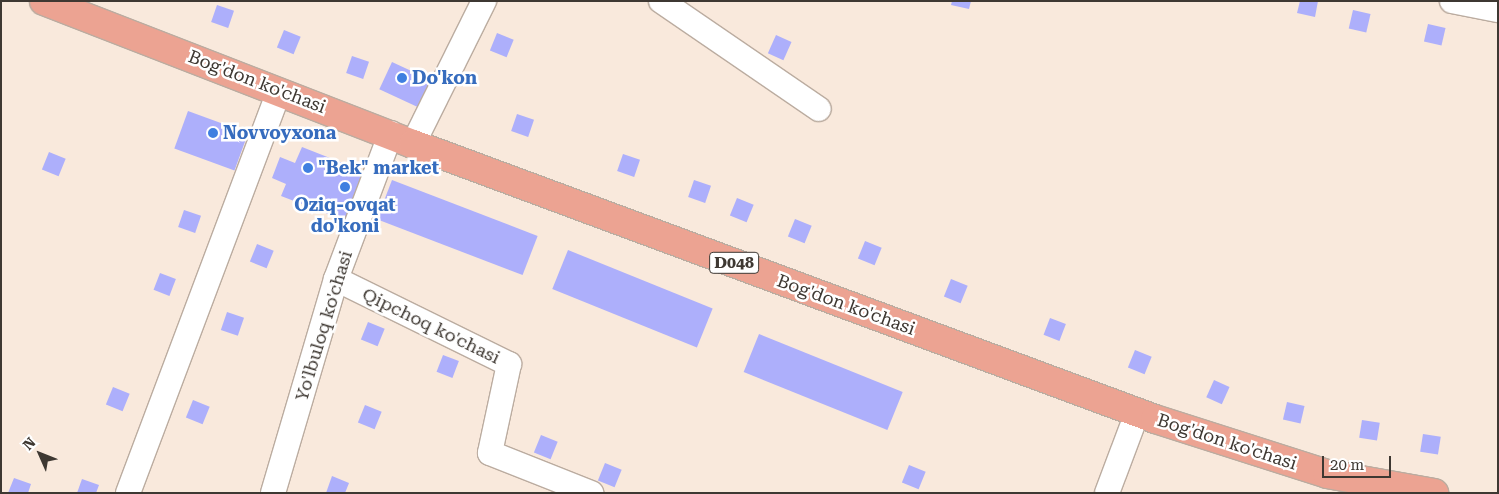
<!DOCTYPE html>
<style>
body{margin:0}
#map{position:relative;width:1499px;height:494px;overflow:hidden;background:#f9e9dc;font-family:"Roboto Serif",serif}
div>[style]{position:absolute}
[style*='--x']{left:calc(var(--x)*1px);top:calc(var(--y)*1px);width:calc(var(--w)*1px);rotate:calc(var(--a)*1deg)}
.building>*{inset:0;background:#adaffb;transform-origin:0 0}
.roads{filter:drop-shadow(1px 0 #bbaca0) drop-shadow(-1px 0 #bbaca0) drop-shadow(0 1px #bbaca0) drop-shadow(0 -1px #bbaca0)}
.street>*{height:24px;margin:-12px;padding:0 12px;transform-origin:12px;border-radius:12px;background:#fff}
.primary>*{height:28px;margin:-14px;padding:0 14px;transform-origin:14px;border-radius:14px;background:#eca392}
.dots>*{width:14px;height:14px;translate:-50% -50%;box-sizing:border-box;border:2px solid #fff;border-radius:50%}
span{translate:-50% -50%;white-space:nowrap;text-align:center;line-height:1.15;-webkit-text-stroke:5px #fff;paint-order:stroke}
.shield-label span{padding:1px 4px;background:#fff;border:1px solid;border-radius:4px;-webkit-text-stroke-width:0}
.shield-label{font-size:16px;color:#3e3832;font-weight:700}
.shop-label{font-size:18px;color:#366cbe;font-weight:700}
.left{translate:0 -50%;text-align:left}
.street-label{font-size:18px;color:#3e3832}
.frame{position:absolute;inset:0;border:2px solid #3e3832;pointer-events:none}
.north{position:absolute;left:15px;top:429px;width:50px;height:50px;-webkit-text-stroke:4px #fff;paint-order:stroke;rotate:314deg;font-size:14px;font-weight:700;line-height:20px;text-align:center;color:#3e3832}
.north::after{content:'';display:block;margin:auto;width:18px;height:22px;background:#3e3832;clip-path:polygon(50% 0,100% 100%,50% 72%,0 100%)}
.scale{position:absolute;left:1322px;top:456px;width:69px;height:22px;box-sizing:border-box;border:2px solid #3e3832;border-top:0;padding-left:6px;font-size:15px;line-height:18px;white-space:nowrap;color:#3e3832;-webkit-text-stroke:4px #fff;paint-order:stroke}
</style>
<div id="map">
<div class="building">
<i style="clip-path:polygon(952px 1px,971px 1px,969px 9px,951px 5px)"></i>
<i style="clip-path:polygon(1300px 1px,1318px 1px,1315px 17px,1297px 13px)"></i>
<i style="left:217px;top:5px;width:18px;height:18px;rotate:19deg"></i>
<i style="left:1353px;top:10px;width:18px;height:19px;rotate:13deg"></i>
<i style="left:1428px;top:24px;width:18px;height:18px;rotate:13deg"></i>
<i style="left:284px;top:30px;width:18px;height:19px;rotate:22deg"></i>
<i style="left:497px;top:33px;width:18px;height:19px;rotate:22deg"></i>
<i style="left:776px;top:35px;width:17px;height:20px;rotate:24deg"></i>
<i style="left:352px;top:56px;width:18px;height:18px;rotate:19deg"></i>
<i style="left:392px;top:62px;width:47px;height:30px;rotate:25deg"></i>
<i style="left:188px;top:111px;width:64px;height:40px;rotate:20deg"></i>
<i style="left:517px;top:114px;width:18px;height:18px;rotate:19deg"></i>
<i style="clip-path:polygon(302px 147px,368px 173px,349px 222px,281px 196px,286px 184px,272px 178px,280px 157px,295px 163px)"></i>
<i style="left:49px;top:152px;width:18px;height:19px;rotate:22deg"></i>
<i style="left:623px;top:154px;width:18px;height:18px;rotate:19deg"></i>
<i style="left:392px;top:180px;width:156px;height:42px;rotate:21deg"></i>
<i style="left:694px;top:180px;width:18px;height:18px;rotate:19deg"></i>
<i style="left:737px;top:198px;width:18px;height:19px;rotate:22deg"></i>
<i style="left:184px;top:210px;width:18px;height:18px;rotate:19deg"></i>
<i style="left:795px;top:219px;width:18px;height:19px;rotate:22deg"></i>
<i style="left:865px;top:241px;width:18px;height:19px;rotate:22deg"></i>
<i style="left:257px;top:244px;width:18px;height:19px;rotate:22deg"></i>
<i style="left:568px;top:250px;width:156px;height:42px;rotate:22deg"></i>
<i style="left:160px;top:273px;width:17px;height:18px;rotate:21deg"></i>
<i style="left:951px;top:279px;width:18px;height:19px;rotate:22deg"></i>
<i style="left:227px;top:312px;width:18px;height:19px;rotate:19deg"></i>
<i style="left:1050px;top:318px;width:17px;height:18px;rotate:21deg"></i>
<i style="left:368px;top:322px;width:18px;height:19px;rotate:22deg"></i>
<i style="left:759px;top:334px;width:155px;height:41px;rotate:22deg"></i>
<i style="left:1135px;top:350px;width:18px;height:19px;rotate:22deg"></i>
<i style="left:443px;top:355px;width:17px;height:18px;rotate:21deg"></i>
<i style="left:1214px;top:380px;width:17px;height:19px;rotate:24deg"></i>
<i style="left:113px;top:387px;width:18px;height:19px;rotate:22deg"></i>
<i style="left:193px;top:400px;width:18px;height:19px;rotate:22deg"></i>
<i style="left:1287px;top:402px;width:18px;height:18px;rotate:13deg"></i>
<i style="left:365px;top:405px;width:18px;height:19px;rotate:22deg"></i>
<i style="left:1362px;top:420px;width:18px;height:18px;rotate:9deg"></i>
<i style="left:1423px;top:434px;width:18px;height:18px;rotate:9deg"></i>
<i style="left:541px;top:435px;width:18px;height:19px;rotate:22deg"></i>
<i style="left:605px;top:463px;width:18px;height:19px;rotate:22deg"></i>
<i style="left:909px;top:465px;width:18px;height:19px;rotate:22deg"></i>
<i style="clip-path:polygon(332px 476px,349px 483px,345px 493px,326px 493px)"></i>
<i style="clip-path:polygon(14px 478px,31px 484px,28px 493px,8px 493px)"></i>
<i style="clip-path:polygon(82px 479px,99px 485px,96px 493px,77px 493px)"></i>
</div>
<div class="roads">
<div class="street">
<i style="--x:661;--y:1;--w:191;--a:34.4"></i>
<i style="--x:1452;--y:1;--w:47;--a:11.1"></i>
<i style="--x:413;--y:144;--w:160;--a:-63.6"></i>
<i style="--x:336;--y:279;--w:193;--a:26.2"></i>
<i style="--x:509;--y:364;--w:91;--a:102.1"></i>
<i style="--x:490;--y:453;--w:109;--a:21.6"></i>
<i style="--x:128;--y:493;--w:429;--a:-69.4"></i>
<i style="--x:273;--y:493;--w:223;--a:-73.6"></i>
<i style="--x:336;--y:279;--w:156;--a:-69.4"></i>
<i style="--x:1107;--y:493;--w:85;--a:-69.4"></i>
</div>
<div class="primary">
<i style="--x:44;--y:1;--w:396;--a:21.2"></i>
<i style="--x:413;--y:144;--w:791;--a:20.34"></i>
<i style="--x:1155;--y:419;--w:181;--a:17.7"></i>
<i style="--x:1327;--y:474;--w:109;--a:10.1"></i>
</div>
</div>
<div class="dots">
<i style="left:402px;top:78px;background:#3f7fe0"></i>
<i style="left:213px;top:133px;background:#3f7fe0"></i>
<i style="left:308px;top:168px;background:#3f7fe0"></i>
<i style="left:345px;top:187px;background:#3f7fe0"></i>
</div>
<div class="shield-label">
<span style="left:734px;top:263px">D048</span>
</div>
<div class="shop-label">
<span class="left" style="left:412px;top:78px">Do'kon</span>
<span class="left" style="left:223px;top:133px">Novvoyxona</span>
<span class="left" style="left:318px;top:168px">"Bek" market</span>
<span style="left:345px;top:216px">Oziq-ovqat<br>do'koni</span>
</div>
<div class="street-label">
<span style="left:257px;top:82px;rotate:21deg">Bog'don ko'chasi</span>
<span style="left:846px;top:305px;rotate:20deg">Bog'don ko'chasi</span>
<span style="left:324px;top:326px;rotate:-73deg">Yo'lbuloq ko'chasi</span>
<span style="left:431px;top:326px;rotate:26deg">Qipchoq ko'chasi</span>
<span style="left:1227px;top:442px;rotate:18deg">Bog'don ko'chasi</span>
</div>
<div class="frame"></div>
<div class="north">N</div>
<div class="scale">20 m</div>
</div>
